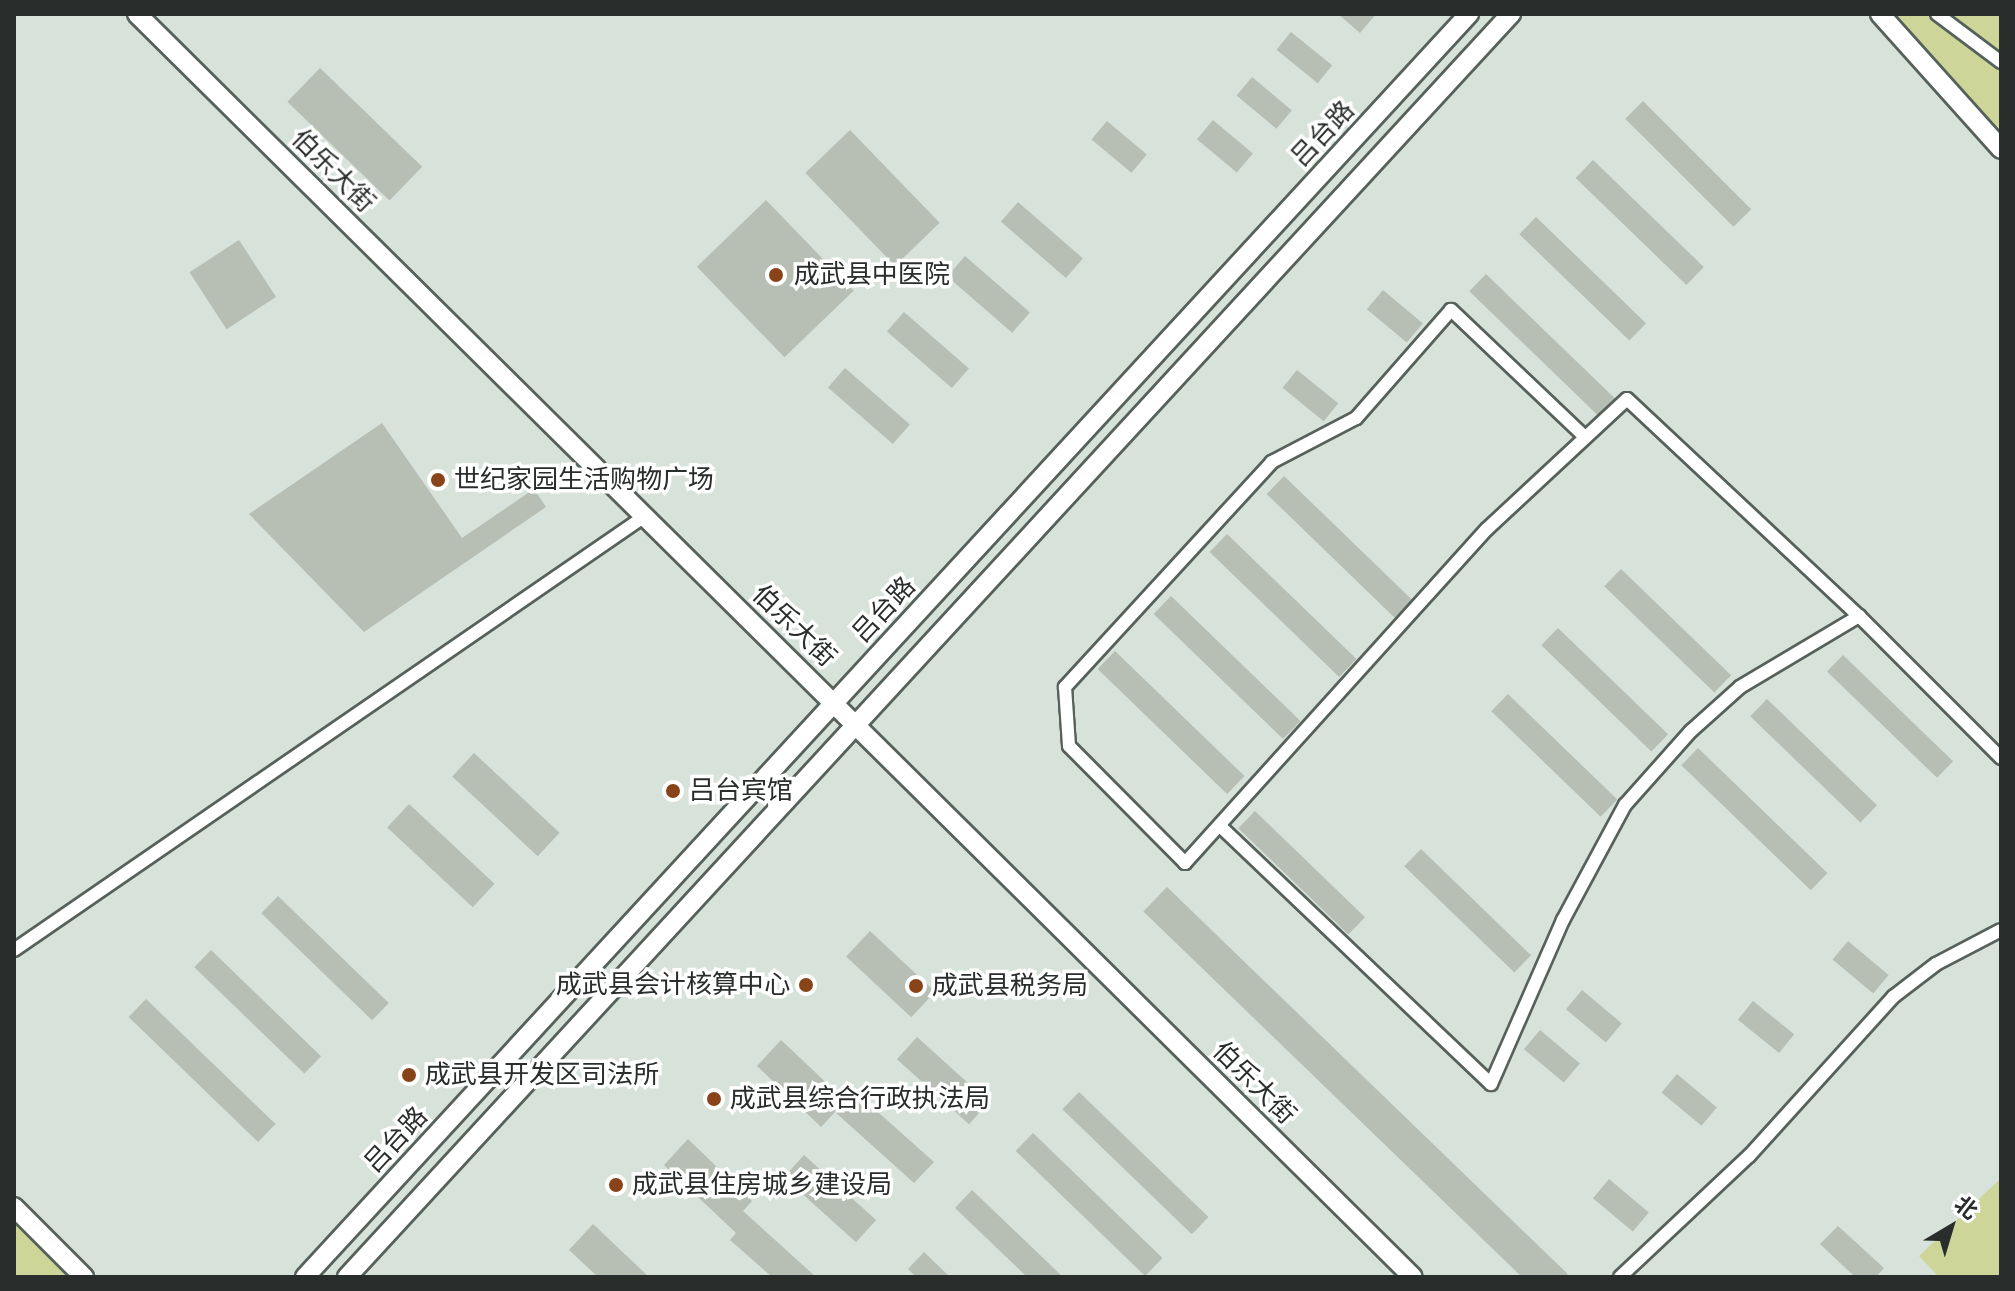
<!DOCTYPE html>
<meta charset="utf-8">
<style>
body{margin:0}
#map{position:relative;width:2015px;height:1291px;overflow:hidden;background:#d7e2db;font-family:Cabin,"Noto Sans SC",sans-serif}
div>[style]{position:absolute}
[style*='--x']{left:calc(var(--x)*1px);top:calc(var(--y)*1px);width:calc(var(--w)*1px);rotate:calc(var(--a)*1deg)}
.green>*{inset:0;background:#cdd599}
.building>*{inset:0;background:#b7beb4;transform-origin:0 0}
.roads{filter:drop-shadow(2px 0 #57615b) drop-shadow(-2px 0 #57615b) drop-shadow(0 2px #57615b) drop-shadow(0 -2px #57615b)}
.street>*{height:12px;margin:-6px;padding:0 6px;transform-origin:6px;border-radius:6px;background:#fff}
.secondary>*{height:18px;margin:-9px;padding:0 9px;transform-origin:9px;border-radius:9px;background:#fff}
.dots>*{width:22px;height:22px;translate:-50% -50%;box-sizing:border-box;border:4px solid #fff;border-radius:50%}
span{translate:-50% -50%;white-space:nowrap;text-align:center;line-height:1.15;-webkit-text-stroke:7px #fff;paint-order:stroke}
.street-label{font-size:26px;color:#292d2b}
.poi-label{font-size:26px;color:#292d2b}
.left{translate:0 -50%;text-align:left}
.right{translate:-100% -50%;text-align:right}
.frame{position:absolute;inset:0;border:16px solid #292d2b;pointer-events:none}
.north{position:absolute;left:1911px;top:1187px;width:80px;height:80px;-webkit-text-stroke:6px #fff;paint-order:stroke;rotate:38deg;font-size:22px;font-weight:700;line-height:32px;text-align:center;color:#292d2b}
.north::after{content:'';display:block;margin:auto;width:28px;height:36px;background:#292d2b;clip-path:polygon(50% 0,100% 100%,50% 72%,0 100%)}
</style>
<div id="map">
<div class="green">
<i style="clip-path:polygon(1880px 14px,2001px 14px,2001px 149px)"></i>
<i style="clip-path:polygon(2001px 1178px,2001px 1277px,1939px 1277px,1919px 1256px)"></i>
<i style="clip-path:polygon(14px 1222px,62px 1267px,69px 1277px,14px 1277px)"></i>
</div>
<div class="building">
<i style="clip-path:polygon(1338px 14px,1376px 14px,1360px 33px)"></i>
<i style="left:1291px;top:32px;width:53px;height:23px;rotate:39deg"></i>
<i style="left:320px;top:68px;width:142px;height:47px;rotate:44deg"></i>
<i style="left:1252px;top:77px;width:52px;height:24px;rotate:40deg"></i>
<i style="left:1643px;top:101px;width:153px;height:25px;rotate:45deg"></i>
<i style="left:1213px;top:120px;width:52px;height:25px;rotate:40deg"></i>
<i style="left:1107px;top:121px;width:52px;height:24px;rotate:40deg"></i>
<i style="left:850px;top:130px;width:129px;height:62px;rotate:46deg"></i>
<i style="left:1593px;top:160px;width:154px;height:25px;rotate:44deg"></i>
<i style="left:766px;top:200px;width:126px;height:96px;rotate:46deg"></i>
<i style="left:1018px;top:202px;width:86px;height:26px;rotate:41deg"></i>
<i style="left:1536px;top:217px;width:153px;height:24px;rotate:44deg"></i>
<i style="left:239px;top:240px;width:68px;height:59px;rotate:57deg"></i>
<i style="left:965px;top:256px;width:86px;height:27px;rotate:41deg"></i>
<i style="left:1486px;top:274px;width:179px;height:24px;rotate:44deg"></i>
<i style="left:1383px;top:290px;width:52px;height:25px;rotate:40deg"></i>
<i style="left:904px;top:312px;width:86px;height:26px;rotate:41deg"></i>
<i style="left:845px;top:368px;width:86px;height:26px;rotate:41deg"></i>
<i style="left:1297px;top:370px;width:53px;height:23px;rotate:39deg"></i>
<i style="clip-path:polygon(382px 423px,462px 538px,534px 489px,546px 507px,364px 632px,249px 514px)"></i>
<i style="left:1284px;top:476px;width:178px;height:25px;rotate:44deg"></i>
<i style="left:1227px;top:534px;width:180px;height:25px;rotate:44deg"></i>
<i style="left:1621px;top:569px;width:153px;height:24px;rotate:44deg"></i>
<i style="left:1171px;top:596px;width:180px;height:25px;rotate:44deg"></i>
<i style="left:1558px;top:628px;width:153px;height:24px;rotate:44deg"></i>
<i style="left:1115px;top:651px;width:180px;height:25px;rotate:44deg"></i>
<i style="left:1843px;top:655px;width:153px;height:23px;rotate:44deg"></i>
<i style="left:1508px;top:694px;width:152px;height:24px;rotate:44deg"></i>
<i style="left:1767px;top:699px;width:153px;height:24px;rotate:44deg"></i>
<i style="left:1698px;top:748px;width:180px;height:24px;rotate:44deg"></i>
<i style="left:474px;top:753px;width:117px;height:32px;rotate:43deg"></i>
<i style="left:409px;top:804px;width:117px;height:32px;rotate:43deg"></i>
<i style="left:1255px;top:811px;width:153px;height:24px;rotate:44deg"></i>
<i style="left:1421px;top:849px;width:153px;height:24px;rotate:44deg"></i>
<i style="left:1167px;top:887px;width:557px;height:34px;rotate:44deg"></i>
<i style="left:278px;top:896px;width:154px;height:24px;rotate:44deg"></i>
<i style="left:870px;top:931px;width:89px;height:35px;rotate:43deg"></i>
<i style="left:1848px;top:941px;width:53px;height:24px;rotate:40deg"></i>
<i style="left:211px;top:950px;width:153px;height:24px;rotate:44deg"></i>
<i style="left:1582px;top:990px;width:52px;height:25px;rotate:40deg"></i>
<i style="left:146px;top:999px;width:180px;height:25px;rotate:44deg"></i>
<i style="left:1753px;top:1001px;width:53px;height:24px;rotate:39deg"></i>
<i style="left:1540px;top:1030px;width:52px;height:25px;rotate:40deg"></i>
<i style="left:917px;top:1037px;width:97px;height:30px;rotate:42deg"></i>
<i style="clip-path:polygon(781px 1040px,852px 1107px,861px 1097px,934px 1162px,914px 1183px,835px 1112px,821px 1127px,757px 1066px)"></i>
<i style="left:1677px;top:1074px;width:52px;height:24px;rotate:40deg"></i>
<i style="left:1079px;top:1092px;width:180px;height:24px;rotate:44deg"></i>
<i style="left:1033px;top:1133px;width:180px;height:25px;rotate:44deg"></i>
<i style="clip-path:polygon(688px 1139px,752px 1201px,743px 1211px,816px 1277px,772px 1277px,730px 1240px,736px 1233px,664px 1165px)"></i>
<i style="left:804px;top:1155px;width:97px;height:30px;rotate:42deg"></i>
<i style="left:1609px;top:1179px;width:52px;height:25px;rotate:40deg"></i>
<i style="clip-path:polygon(972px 1190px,1063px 1277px,1027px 1277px,955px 1208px)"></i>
<i style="clip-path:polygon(593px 1224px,649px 1277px,598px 1277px,569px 1250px)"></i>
<i style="clip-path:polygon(1838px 1226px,1884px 1268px,1876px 1277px,1855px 1277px,1820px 1244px)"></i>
<i style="clip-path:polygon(924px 1252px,950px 1277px,916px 1277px,908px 1269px)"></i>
</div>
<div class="roads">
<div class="street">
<i style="--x:1937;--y:14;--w:80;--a:36.9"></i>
<i style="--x:1585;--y:437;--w:185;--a:-136.5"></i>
<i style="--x:1451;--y:310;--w:144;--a:131.3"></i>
<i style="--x:1356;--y:418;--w:95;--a:152.4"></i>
<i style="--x:1272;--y:462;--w:306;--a:132.6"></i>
<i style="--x:1065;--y:687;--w:59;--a:86.1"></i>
<i style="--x:1069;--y:746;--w:165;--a:45.2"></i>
<i style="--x:1185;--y:863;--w:450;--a:-47.9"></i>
<i style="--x:1487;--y:529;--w:191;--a:-42.9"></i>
<i style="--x:1627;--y:399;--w:318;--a:43.1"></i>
<i style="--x:1220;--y:826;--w:374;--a:43.6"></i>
<i style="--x:1491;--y:1084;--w:179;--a:-66.3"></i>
<i style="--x:1563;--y:920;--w:131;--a:-61.7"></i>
<i style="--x:1625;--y:805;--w:99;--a:-48.3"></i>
<i style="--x:1691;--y:731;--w:66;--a:-41.9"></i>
<i style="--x:1740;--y:687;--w:139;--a:-30.8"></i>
<i style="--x:1859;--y:616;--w:201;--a:45"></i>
<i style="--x:14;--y:950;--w:766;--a:-34.52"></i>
<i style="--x:1620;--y:1277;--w:177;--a:-43.2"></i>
<i style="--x:1749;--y:1156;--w:215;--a:-47.8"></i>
<i style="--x:1893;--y:997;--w:54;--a:-37.5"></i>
<i style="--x:1936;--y:964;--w:73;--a:-27.6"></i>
</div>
<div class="secondary">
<i style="--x:137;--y:14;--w:1795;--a:44.71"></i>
<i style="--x:1880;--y:14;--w:181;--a:48.1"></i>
<i style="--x:14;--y:1207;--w:99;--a:45"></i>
<i style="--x:305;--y:1277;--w:1718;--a:-47.34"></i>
<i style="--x:347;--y:1277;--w:1718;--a:-47.34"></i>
</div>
</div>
<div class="dots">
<i style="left:776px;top:275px;background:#884418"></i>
<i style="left:438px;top:480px;background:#884418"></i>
<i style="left:673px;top:791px;background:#884418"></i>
<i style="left:806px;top:985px;background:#884418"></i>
<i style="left:916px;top:986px;background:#884418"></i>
<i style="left:409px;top:1075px;background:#884418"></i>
<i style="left:714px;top:1099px;background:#884418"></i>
<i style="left:616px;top:1185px;background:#884418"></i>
</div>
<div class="street-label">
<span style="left:1323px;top:134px;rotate:-47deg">吕台路</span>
<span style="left:333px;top:171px;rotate:45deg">伯乐大街</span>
<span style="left:884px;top:610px;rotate:-47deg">吕台路</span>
<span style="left:794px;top:626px;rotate:44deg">伯乐大街</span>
<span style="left:1254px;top:1083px;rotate:45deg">伯乐大街</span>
<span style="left:396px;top:1140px;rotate:-47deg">吕台路</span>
</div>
<div class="poi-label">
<span class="left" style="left:794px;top:275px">成武县中医院</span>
<span class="left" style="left:454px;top:480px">世纪家园生活购物广场</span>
<span class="left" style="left:689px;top:791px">吕台宾馆</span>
<span class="right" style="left:790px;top:985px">成武县会计核算中心</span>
<span class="left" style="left:932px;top:986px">成武县税务局</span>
<span class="left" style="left:425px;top:1075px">成武县开发区司法所</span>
<span class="left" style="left:730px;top:1099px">成武县综合行政执法局</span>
<span class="left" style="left:632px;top:1185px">成武县住房城乡建设局</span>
</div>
<div class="frame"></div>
<div class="north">北</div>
</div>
